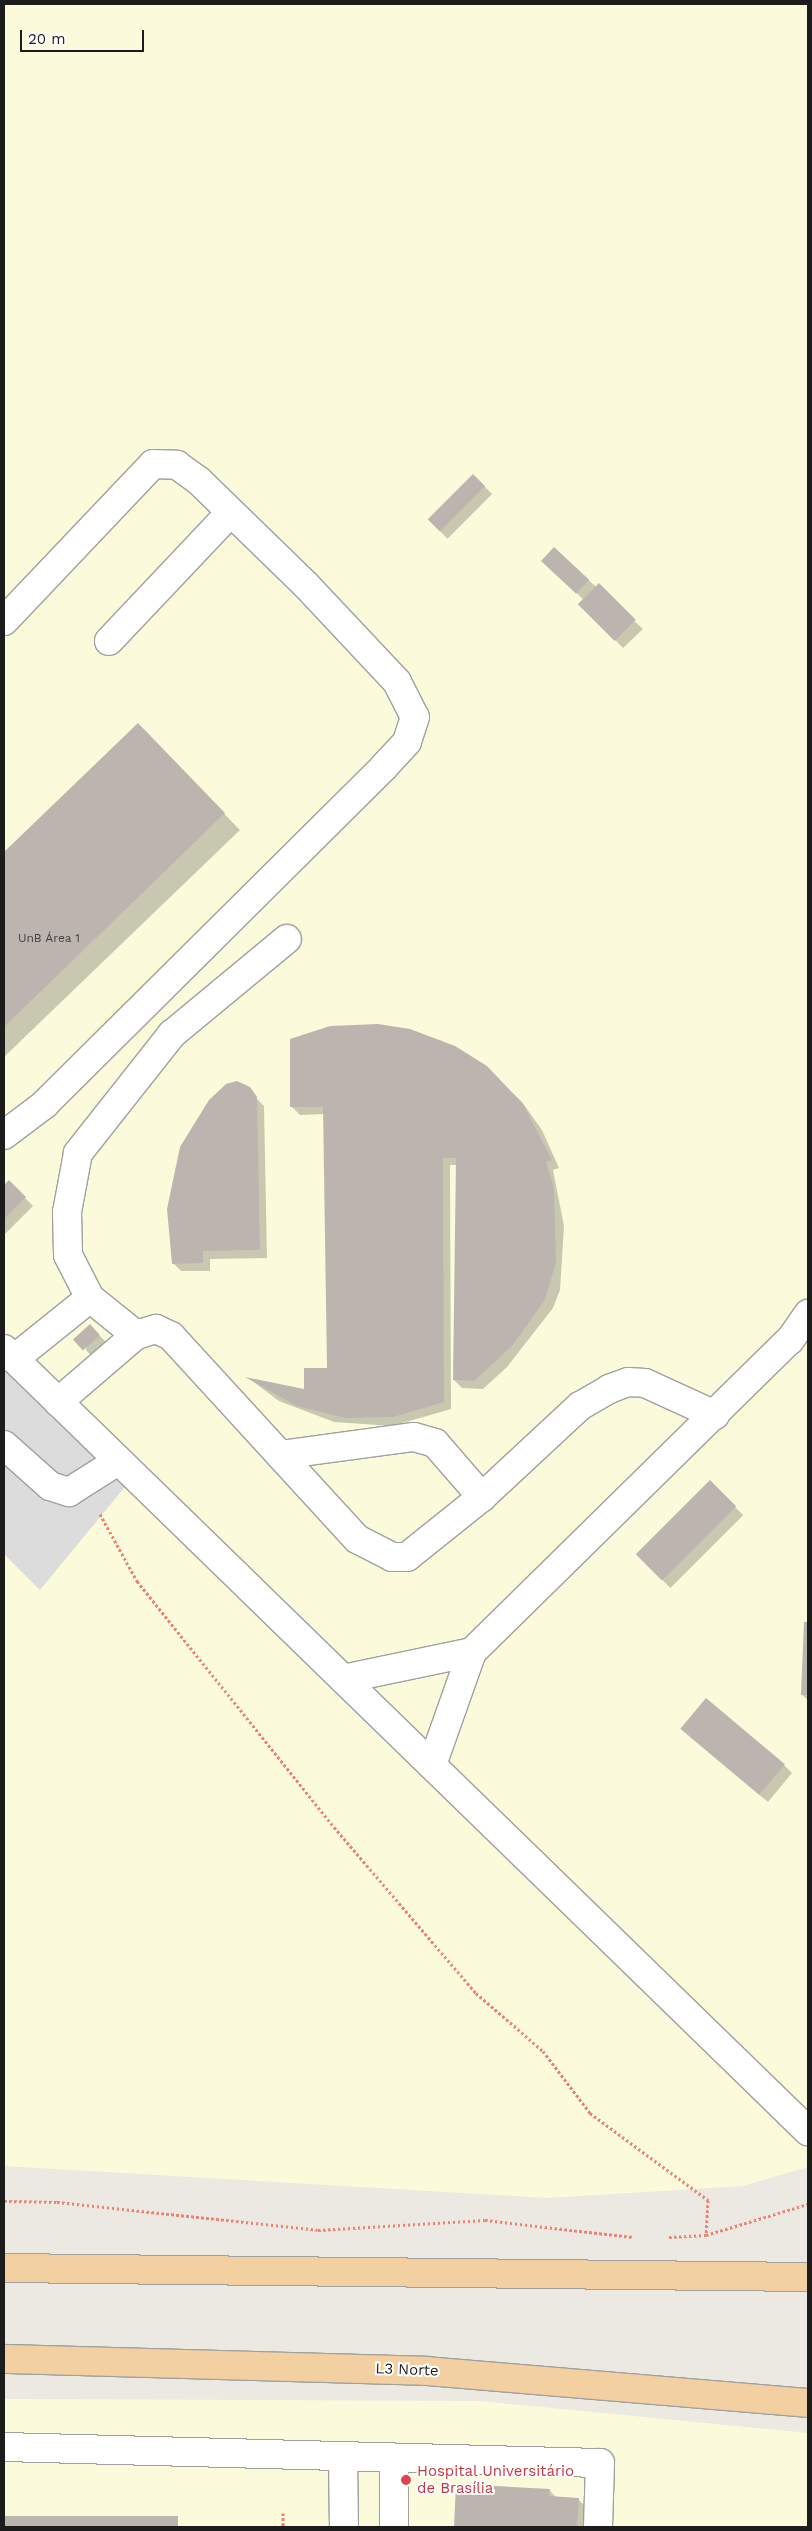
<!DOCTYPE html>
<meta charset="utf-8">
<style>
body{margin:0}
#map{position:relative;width:812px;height:2531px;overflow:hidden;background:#ece9e2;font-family:"Work Sans",sans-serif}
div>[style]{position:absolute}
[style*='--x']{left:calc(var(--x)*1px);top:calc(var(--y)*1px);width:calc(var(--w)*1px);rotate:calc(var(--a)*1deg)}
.education>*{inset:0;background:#fbfbdc}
.parking>*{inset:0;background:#dcdcdc}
.shadow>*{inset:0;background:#0003;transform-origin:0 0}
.building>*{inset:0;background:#bcb5af;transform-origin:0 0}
.path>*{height:3px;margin-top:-1.5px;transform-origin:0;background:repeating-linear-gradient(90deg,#ec8274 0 2.5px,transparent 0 5px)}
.roads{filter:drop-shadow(1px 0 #a0a0a0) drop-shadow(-1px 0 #a0a0a0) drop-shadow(0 1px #a0a0a0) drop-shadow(0 -1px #a0a0a0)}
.minor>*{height:28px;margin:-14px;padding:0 14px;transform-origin:14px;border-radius:14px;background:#fff}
.major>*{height:28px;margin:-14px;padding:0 14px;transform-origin:14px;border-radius:14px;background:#f2d0a1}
.dots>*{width:14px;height:14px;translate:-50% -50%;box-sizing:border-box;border:2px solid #fff;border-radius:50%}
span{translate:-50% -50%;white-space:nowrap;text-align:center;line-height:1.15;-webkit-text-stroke:4px #fff;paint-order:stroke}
.number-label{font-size:12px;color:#444241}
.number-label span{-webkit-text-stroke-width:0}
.street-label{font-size:15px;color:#1c1c1c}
.health-label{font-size:15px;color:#be3a42}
.left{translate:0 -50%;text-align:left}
.frame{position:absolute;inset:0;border:5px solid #1c1c1c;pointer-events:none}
.scale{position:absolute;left:20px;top:30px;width:124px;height:22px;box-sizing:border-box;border:2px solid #1c1c1c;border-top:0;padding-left:6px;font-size:15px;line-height:18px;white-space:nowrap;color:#1c1c1c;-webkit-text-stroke:4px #fff;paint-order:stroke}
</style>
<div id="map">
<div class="education">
<i style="clip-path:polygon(4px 4px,808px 4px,808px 2167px,742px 2186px,548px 2198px,4px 2166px)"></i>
<i style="clip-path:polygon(4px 2399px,479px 2401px,808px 2433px,808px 2527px,4px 2527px)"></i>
</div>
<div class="parking">
<i style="clip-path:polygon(4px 1333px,138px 1471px,40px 1590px,4px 1554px)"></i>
</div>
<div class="shadow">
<i style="left:473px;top:475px;width:27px;height:63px;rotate:45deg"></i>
<i style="clip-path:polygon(554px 549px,643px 629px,623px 648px,580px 604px,584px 600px,551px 569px)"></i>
<i style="clip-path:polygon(138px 725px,240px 830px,4px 1057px,4px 854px)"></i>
<i style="clip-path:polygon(400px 1028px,442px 1041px,486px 1067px,522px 1102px,542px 1130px,559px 1168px,553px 1170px,564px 1226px,560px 1290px,553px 1308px,507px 1367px,483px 1389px,462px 1388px,454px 1380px,457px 1165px,450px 1165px,451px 1409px,392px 1426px,334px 1422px,279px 1401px,251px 1380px,305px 1390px,328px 1369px,324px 1114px,300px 1115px,292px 1107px)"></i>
<i style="clip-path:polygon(241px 1083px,264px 1106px,267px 1258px,210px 1259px,210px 1271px,181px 1271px,173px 1263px)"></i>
<i style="clip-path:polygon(9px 1182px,33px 1206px,4px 1235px,4px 1187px)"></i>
<i style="clip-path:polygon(90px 1326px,107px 1343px,93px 1358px,86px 1350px)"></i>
<i style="left:710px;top:1482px;width:47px;height:103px;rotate:45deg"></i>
<i style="clip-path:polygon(805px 1623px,808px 1623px,808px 1700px,802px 1695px)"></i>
<i style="clip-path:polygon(689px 1736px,784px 1765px,792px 1773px,768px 1802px)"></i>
<i style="clip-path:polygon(457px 2486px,549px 2490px,557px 2498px,578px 2499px,586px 2507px,585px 2527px,455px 2527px)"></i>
<i style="left:4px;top:2518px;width:173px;height:9px"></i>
</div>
<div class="building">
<i style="left:473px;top:474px;width:17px;height:64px;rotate:45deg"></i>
<i style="left:554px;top:547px;width:48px;height:19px;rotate:43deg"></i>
<i style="left:599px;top:583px;width:52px;height:30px;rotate:45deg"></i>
<i style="clip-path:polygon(138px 723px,225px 813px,4px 1027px,4px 852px)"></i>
<i style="clip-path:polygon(378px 1024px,410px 1029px,455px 1046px,487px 1066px,523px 1104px,552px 1160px,546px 1162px,554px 1188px,556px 1262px,545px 1300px,512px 1346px,474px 1381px,453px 1380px,456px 1158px,443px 1158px,444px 1402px,393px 1417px,345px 1418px,297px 1406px,245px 1377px,304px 1389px,304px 1368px,327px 1368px,323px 1107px,290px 1107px,290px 1039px,330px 1026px)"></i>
<i style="clip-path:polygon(237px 1081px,250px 1087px,257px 1097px,260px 1250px,203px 1251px,203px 1263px,172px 1264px,167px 1209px,180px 1147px,209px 1100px,226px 1084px)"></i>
<i style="clip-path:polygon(9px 1180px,26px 1197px,4px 1219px,4px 1185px)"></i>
<i style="left:90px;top:1324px;width:15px;height:23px;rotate:48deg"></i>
<i style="left:710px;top:1480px;width:37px;height:105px;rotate:45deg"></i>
<i style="clip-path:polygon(804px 1622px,808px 1622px,808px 1695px,801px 1695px)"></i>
<i style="left:706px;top:1698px;width:103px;height:40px;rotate:40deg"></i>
<i style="clip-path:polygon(456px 2484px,550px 2489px,549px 2496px,579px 2498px,577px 2527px,454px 2527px)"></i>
<i style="left:178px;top:2516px;width:11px;height:174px;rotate:90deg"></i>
</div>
<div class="path">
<i style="--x:100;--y:1514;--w:77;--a:61.1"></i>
<i style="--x:137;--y:1581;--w:315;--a:51.3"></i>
<i style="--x:334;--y:1827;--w:218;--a:49.5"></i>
<i style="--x:476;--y:1993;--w:89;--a:40.9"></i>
<i style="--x:543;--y:2051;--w:78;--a:52.8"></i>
<i style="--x:590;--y:2113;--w:147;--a:36.4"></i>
<i style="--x:708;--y:2200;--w:35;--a:93"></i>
<i style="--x:4;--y:2201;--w:53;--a:1.1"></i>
<i style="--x:57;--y:2202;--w:262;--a:6.1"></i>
<i style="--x:318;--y:2230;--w:167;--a:-3.4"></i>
<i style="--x:485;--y:2220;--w:148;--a:6.6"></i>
<i style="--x:669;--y:2237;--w:37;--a:-3"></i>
<i style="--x:706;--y:2235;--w:107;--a:-16.9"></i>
<i style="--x:283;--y:2513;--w:14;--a:90"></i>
</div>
<div class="roads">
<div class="minor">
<i style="--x:4;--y:621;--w:216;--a:-46.5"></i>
<i style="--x:153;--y:464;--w:24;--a:2"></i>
<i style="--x:177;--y:465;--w:26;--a:36"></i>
<i style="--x:198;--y:480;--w:151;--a:44.2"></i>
<i style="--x:306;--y:585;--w:133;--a:46.8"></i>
<i style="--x:397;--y:682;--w:39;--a:63"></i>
<i style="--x:415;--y:717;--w:26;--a:108"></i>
<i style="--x:407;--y:742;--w:35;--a:133"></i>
<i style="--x:383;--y:768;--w:477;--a:135.2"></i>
<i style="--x:45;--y:1104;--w:51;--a:142.9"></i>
<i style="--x:109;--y:641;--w:176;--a:-46.6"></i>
<i style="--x:90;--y:1298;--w:48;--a:-117.1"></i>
<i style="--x:68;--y:1255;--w:43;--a:-91.3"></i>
<i style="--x:67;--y:1212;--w:60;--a:-79.4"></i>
<i style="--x:78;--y:1153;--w:152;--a:-51.7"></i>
<i style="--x:172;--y:1034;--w:149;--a:-39.6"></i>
<i style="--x:4;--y:1349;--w:1122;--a:44.21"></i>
<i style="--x:14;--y:1359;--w:97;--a:-38.8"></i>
<i style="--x:90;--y:1298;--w:59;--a:38.8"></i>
<i style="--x:58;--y:1402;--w:103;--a:-40.7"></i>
<i style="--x:136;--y:1335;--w:21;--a:-17"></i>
<i style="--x:156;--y:1329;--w:17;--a:25"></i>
<i style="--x:171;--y:1336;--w:275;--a:47.5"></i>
<i style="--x:357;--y:1539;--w:39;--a:27"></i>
<i style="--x:392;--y:1557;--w:15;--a:0"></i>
<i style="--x:407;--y:1557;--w:96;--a:-38.7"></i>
<i style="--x:482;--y:1497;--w:134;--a:-42.9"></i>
<i style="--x:580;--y:1406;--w:34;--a:-30"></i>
<i style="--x:609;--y:1389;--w:20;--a:-20"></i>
<i style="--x:628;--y:1382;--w:17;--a:3"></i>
<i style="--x:645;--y:1383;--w:77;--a:24.6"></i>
<i style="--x:4;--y:1445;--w:62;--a:41.7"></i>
<i style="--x:50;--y:1486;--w:20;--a:18"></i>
<i style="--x:69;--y:1492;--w:58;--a:-32.3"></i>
<i style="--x:280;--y:1455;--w:135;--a:-7.7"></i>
<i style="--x:414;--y:1437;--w:22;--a:16"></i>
<i style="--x:435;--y:1443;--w:72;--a:49"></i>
<i style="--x:343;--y:1679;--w:132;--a:-11.8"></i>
<i style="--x:432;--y:1765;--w:120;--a:-70.5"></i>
<i style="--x:472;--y:1652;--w:445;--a:-44.5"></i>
<i style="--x:790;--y:1340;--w:32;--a:-55"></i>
<i style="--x:4;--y:2447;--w:596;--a:1.54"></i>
<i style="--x:600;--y:2463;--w:64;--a:91.8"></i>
<i style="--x:343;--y:2457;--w:70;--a:89.2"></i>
<i style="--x:394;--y:2527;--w:69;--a:-90"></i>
</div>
<div class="major">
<i style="--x:4;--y:2268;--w:804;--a:0.64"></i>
<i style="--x:4;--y:2359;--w:423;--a:1.6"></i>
<i style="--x:427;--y:2371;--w:382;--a:4.8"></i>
</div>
</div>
<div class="dots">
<i style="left:406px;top:2480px;background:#e0444e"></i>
</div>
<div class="number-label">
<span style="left:49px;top:939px">UnB Área 1</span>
</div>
<div class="street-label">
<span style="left:407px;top:2370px;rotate:2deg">L3 Norte</span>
</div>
<div class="health-label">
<span class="left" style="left:417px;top:2480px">Hospital Universitário<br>de Brasília</span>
</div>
<div class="frame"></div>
<div class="scale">20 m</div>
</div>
